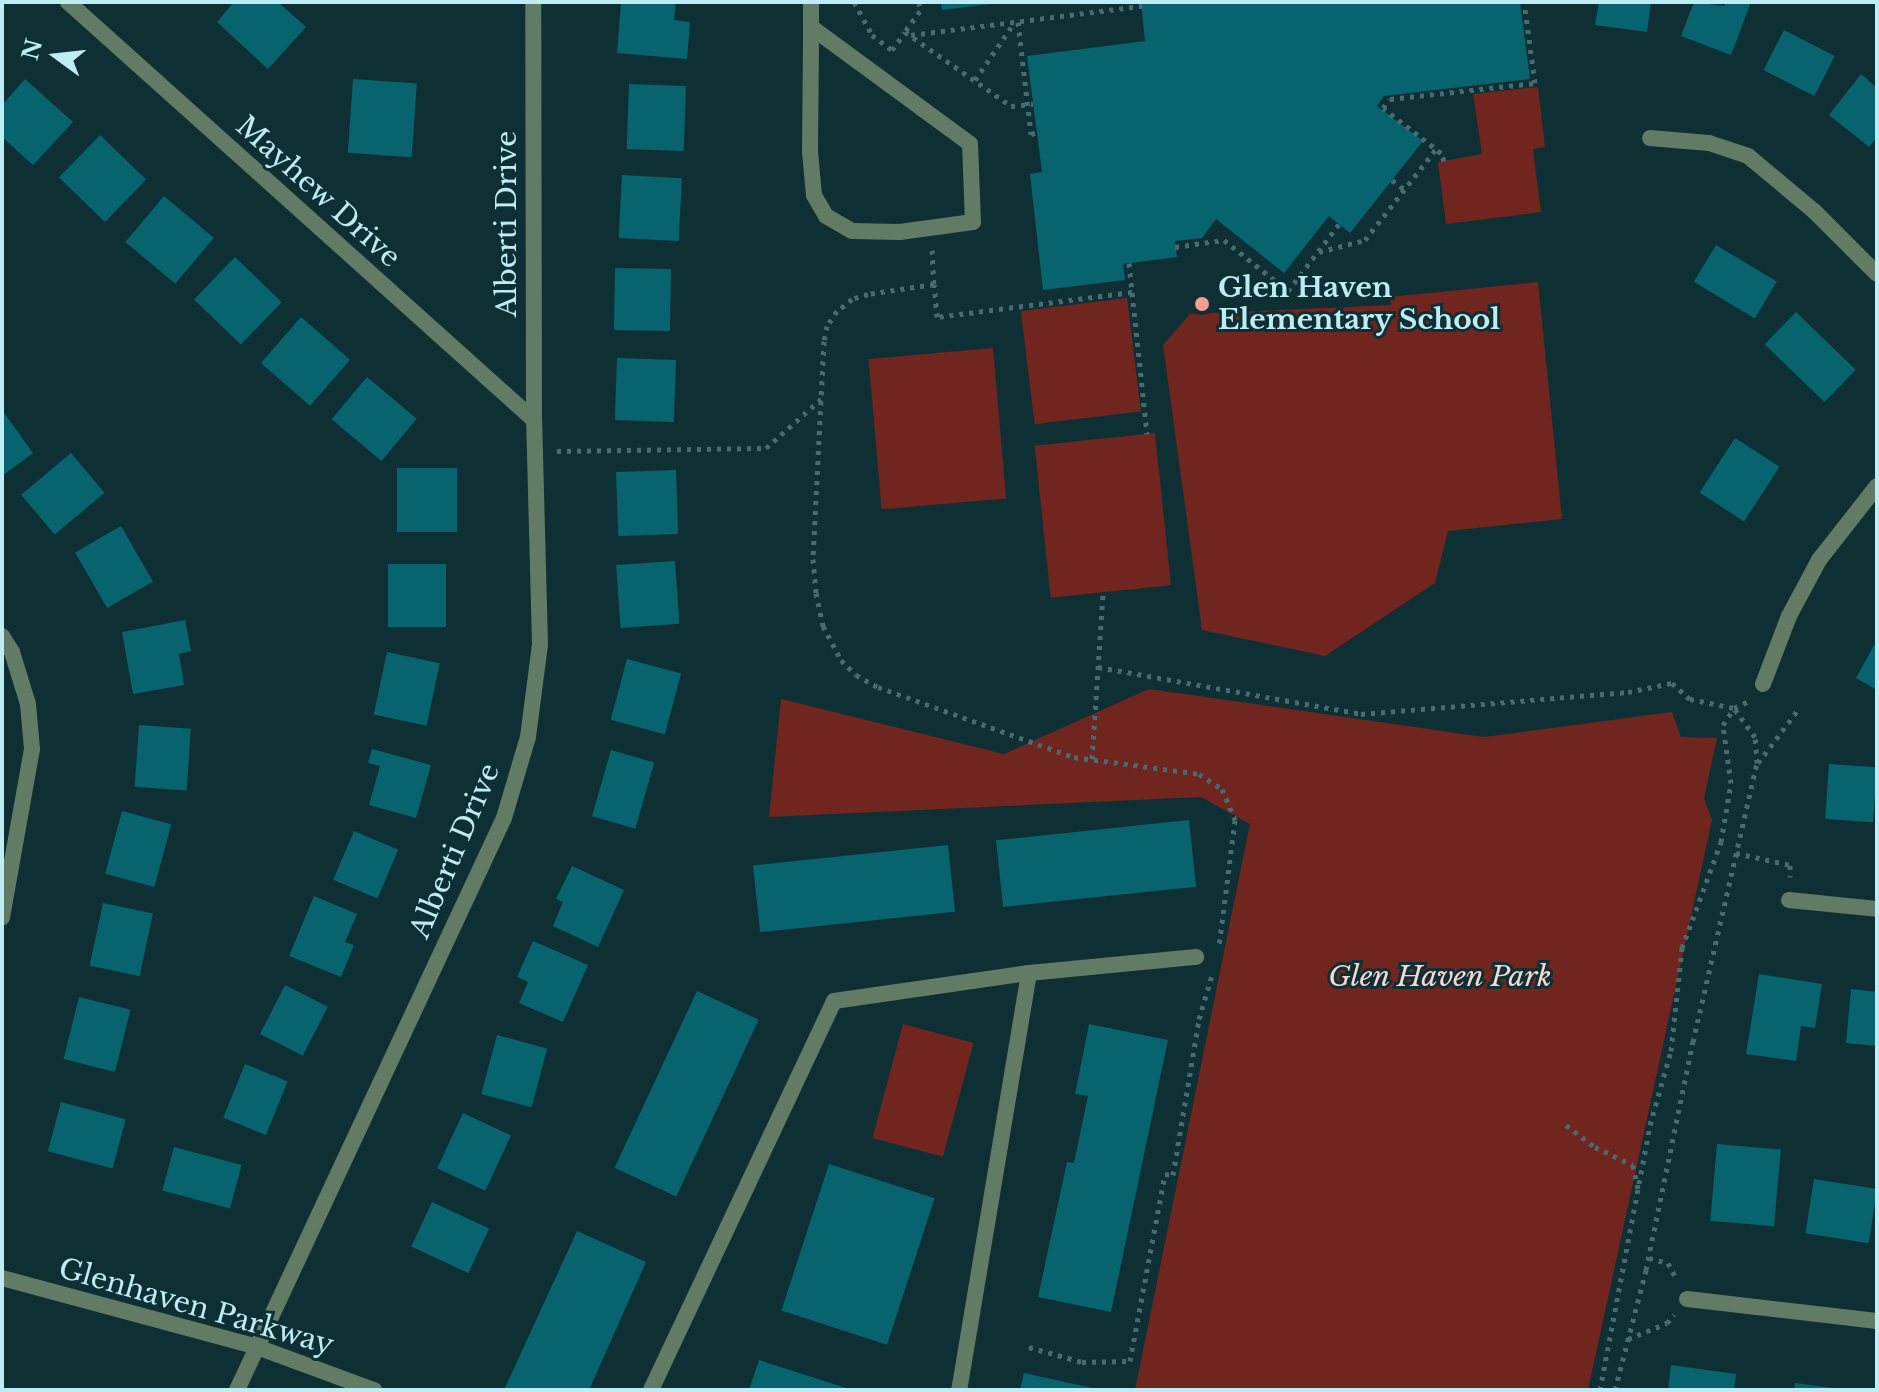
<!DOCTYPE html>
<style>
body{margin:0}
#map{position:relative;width:1879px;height:1392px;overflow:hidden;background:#0e2f34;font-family:"Libre Baskerville",serif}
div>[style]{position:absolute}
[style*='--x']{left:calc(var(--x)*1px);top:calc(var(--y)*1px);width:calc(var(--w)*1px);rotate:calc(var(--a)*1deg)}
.green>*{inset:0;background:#70261e;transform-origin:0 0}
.building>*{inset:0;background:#07646f;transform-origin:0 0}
.path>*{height:5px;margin-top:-2.5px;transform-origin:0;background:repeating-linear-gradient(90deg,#466b71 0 4px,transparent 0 10px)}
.service>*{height:16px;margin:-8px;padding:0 8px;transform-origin:8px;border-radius:8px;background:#627b65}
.minor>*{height:16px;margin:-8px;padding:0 8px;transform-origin:8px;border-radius:8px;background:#627b65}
.dots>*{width:22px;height:22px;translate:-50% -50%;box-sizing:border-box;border:4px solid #0e2f34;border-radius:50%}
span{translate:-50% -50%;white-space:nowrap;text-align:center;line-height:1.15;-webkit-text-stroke:6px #0e2f34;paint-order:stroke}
.street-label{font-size:28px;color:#beecf4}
.poi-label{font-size:28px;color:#beecf4;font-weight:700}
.left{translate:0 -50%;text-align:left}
.park-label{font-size:28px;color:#f8d7d2;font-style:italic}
.frame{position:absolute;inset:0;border:4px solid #beecf4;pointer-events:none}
.north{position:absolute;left:16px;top:16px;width:80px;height:80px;-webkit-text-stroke:6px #0e2f34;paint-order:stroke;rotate:285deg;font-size:22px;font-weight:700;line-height:32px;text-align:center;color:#beecf4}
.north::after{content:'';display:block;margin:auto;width:28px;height:36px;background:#beecf4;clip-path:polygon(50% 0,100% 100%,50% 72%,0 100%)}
</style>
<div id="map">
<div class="green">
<i style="clip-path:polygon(1538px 87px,1545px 147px,1533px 149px,1541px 212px,1446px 224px,1438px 162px,1482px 154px,1473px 94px)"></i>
<i style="clip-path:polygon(1538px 282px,1562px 519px,1448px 531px,1435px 583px,1325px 656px,1202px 630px,1163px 345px,1190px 314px,1391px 305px,1390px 297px)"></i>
<i style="left:1127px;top:298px;width:114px;height:107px;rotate:83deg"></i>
<i style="left:993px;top:348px;width:151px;height:125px;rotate:85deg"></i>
<i style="left:1155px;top:433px;width:153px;height:121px;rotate:84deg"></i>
<i style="clip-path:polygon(1149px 689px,1484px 737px,1672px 712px,1681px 737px,1717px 738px,1704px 798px,1712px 820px,1588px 1390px,1135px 1390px,1250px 824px,1201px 797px,769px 817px,781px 699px,1004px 754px)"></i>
<i style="left:903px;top:1024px;width:73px;height:118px;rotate:15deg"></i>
</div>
<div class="building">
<i style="clip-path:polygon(234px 2px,278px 2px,306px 27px,268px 69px,217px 22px)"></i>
<i style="clip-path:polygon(621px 2px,676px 2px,674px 20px,690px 22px,687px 59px,617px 53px)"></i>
<i style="clip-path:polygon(941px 2px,990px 2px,990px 4px,942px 10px)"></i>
<i style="clip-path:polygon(1141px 2px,1520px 2px,1530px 79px,1384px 96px,1377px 106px,1423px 141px,1350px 233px,1329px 216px,1284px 273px,1216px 219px,1202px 238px,1175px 241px,1177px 257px,1123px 264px,1125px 280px,1043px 290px,1030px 174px,1042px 172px,1027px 56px,1145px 41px)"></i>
<i style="clip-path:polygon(1599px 2px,1651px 2px,1647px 32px,1595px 25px)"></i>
<i style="clip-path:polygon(1694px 2px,1724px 6px,1726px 2px,1751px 2px,1731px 55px,1681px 36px)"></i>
<i style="left:1784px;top:30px;width:57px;height:45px;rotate:27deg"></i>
<i style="clip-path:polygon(1861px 74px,1877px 88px,1877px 137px,1869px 147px,1829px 115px)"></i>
<i style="clip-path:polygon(25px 79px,73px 122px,33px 165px,2px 137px,2px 105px)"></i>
<i style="left:353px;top:79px;width:64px;height:74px;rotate:4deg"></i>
<i style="left:629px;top:84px;width:57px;height:65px;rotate:2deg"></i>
<i style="left:100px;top:135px;width:64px;height:59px;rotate:44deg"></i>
<i style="left:622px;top:175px;width:60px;height:63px;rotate:3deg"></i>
<i style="left:164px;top:196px;width:65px;height:60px;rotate:40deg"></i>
<i style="left:1716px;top:245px;width:71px;height:43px;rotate:31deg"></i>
<i style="left:235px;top:257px;width:65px;height:59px;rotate:44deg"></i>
<i style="left:615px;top:268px;width:56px;height:62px;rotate:1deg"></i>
<i style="left:1796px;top:312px;width:83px;height:45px;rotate:44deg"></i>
<i style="left:301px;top:317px;width:65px;height:61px;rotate:41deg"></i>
<i style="left:617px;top:358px;width:59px;height:62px;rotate:2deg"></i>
<i style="left:367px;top:377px;width:65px;height:55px;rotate:40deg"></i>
<i style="clip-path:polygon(2px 410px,33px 453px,2px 476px)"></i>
<i style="left:1735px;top:438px;width:53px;height:65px;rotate:33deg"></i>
<i style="left:71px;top:453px;width:52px;height:65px;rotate:50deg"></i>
<i style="left:457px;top:468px;width:64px;height:60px;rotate:90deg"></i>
<i style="left:676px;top:470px;width:64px;height:60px;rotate:88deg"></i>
<i style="left:121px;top:526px;width:64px;height:53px;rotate:60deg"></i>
<i style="left:675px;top:561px;width:63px;height:59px;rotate:86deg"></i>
<i style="left:388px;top:564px;width:58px;height:63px"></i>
<i style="clip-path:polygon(185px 620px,191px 651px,179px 654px,184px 685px,133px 694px,122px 632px)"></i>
<i style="clip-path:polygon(1877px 640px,1877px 690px,1856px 678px)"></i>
<i style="left:387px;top:652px;width:54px;height:64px;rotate:12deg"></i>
<i style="left:627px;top:659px;width:56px;height:63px;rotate:15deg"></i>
<i style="left:139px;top:725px;width:52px;height:62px;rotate:4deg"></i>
<i style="clip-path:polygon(372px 749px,431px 765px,416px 818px,369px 805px,380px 766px,368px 763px)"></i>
<i style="left:611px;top:750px;width:45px;height:69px;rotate:16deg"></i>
<i style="left:1829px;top:764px;width:48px;height:55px;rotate:4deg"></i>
<i style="left:122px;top:811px;width:51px;height:65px;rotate:15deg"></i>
<i style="left:1189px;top:820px;width:67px;height:194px;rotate:84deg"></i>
<i style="left:354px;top:831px;width:48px;height:53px;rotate:23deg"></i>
<i style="left:948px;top:845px;width:67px;height:196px;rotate:84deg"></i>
<i style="clip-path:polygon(572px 866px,624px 890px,598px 947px,553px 926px,563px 902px,556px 899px)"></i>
<i style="clip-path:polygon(314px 896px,357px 914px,345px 942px,354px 945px,341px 977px,289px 956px)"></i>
<i style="left:103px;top:903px;width:51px;height:64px;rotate:12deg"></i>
<i style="clip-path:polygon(533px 941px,588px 965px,563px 1022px,519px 1003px,528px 982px,517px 977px)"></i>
<i style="clip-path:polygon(1759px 974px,1822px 984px,1815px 1028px,1801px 1026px,1796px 1061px,1746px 1054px)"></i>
<i style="left:285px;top:985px;width:48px;height:55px;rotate:27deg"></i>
<i style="clip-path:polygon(1851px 989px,1877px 992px,1877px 1046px,1846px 1043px)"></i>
<i style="left:697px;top:991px;width:68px;height:195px;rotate:25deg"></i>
<i style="left:79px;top:997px;width:53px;height:64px;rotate:14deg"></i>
<i style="clip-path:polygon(1089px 1024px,1168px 1040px,1111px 1312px,1038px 1297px,1067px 1162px,1074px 1163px,1088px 1096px,1075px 1094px)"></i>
<i style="left:497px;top:1035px;width:52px;height:61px;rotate:15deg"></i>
<i style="left:245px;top:1064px;width:46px;height:58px;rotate:22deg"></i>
<i style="left:61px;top:1102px;width:67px;height:51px;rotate:15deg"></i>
<i style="left:463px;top:1113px;width:53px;height:61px;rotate:25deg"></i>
<i style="left:1717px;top:1144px;width:64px;height:77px;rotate:5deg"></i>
<i style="left:174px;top:1147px;width:70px;height:45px;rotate:15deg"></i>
<i style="left:829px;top:1164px;width:111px;height:154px;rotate:18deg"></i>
<i style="left:1814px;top:1179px;width:64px;height:55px;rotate:9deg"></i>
<i style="left:432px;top:1202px;width:63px;height:49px;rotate:25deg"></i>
<i style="clip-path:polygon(577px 1231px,646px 1262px,593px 1381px,589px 1390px,504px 1390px)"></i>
<i style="clip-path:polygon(759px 1360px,849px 1389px,848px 1390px,749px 1390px)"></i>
<i style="clip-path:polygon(1671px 1365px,1736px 1374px,1734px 1390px,1668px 1390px)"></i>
<i style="clip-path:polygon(1024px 1373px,1097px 1389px,1097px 1390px,1020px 1390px)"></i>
<i style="clip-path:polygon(1795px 1383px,1833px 1388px,1833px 1390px,1794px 1390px)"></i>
</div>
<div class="path">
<i style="--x:854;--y:2;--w:38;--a:61"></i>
<i style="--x:872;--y:35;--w:25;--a:37"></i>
<i style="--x:892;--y:50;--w:22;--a:-54"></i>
<i style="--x:919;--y:2;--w:9;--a:84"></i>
<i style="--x:920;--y:11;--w:26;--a:126"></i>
<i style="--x:905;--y:32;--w:129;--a:34.9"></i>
<i style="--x:1011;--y:106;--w:22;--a:-5"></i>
<i style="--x:1018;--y:22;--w:113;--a:83.4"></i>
<i style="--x:1031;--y:134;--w:6;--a:-18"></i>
<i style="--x:911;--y:35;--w:233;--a:-7.2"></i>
<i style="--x:975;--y:80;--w:69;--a:-55.6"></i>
<i style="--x:1444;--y:161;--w:9;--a:-111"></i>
<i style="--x:1441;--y:153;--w:73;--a:-142.2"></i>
<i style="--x:1383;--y:108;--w:11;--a:-52"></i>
<i style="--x:1390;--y:99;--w:146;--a:-6.3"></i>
<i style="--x:1535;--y:83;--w:82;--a:-97.7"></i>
<i style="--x:1392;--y:180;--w:15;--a:37"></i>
<i style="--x:1175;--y:247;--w:49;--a:-8.1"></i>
<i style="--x:1224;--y:240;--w:82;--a:38.6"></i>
<i style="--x:1288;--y:291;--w:84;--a:-52.7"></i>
<i style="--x:932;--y:250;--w:34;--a:87"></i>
<i style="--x:1319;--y:252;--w:48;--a:-14.6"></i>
<i style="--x:1365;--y:240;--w:115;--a:-52"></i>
<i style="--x:1129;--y:263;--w:172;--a:84"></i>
<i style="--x:1132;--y:292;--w:197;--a:172.7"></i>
<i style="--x:937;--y:317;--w:33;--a:-95"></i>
<i style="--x:934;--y:284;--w:67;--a:171.4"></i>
<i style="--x:868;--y:294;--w:17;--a:163"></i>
<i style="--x:852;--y:299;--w:19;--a:141"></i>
<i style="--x:837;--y:311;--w:18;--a:124"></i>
<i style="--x:827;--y:326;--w:15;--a:101"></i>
<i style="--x:824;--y:341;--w:218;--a:92.9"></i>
<i style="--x:813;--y:559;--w:34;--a:85"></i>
<i style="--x:816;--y:593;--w:34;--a:78"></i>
<i style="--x:823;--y:626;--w:38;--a:62"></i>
<i style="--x:841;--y:660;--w:21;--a:45"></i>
<i style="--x:856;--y:675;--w:25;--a:29"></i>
<i style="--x:878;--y:687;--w:208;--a:19.7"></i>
<i style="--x:1074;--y:757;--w:126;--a:7.7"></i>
<i style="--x:1199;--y:774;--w:27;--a:33"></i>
<i style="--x:1222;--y:789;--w:34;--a:67"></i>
<i style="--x:1235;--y:820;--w:127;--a:97.2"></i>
<i style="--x:557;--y:451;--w:209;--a:-0.8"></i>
<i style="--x:766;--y:448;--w:74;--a:-41.7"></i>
<i style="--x:1098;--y:667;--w:267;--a:10.1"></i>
<i style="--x:1361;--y:714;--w:268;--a:-4.7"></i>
<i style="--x:1628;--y:692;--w:45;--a:-11.6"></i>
<i style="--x:1672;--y:683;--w:24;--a:42"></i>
<i style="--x:1690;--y:699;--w:45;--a:11.6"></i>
<i style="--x:1734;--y:708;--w:17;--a:-25"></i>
<i style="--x:1092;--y:759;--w:165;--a:-86.2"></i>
<i style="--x:1758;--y:763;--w:65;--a:-53.1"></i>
<i style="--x:1736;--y:853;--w:55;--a:12.5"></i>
<i style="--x:1790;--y:865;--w:12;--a:90"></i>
<i style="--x:1566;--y:1125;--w:36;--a:37"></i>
<i style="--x:1595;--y:1147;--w:42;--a:25.3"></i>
<i style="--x:1633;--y:1165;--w:29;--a:78"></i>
<i style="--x:1649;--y:1258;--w:20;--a:15"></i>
<i style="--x:1668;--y:1263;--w:19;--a:62"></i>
<i style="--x:1628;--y:1339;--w:42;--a:-22.3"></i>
<i style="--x:1667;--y:1323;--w:11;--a:-49"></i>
<i style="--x:1029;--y:1347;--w:55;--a:15.8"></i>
<i style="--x:1082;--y:1362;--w:48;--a:-1.2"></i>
<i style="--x:1130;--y:1361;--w:190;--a:-79.4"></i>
<i style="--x:1165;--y:1174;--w:8;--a:7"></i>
<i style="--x:1173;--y:1175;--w:158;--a:-80.5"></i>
<i style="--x:1199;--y:1019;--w:46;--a:-73.5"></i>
<i style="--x:1600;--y:1390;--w:270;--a:-79.3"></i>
<i style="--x:1650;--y:1125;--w:77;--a:-74.2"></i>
<i style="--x:1671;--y:1051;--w:104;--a:-83.9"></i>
<i style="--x:1682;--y:948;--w:113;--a:-69.8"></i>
<i style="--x:1721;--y:842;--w:60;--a:-80.4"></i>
<i style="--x:1731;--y:783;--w:59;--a:-97.9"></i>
<i style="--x:1723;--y:725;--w:20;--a:-57"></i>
<i style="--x:1615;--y:1390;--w:124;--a:-75.5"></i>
<i style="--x:1646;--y:1270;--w:233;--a:-78.4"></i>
<i style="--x:1693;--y:1042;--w:286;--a:-77.1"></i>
<i style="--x:1757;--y:763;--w:26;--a:-94"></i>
<i style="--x:1755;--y:737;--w:36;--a:-126"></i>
</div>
<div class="service">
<i style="--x:811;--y:27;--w:197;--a:36.3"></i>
<i style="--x:970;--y:144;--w:78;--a:87.8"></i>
<i style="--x:973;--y:222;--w:74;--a:172.2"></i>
<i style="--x:900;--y:232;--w:48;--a:-178.8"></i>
<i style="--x:852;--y:231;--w:30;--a:-150"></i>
<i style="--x:826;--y:216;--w:24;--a:-120"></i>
<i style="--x:814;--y:195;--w:43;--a:-95.3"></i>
<i style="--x:810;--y:152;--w:125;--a:-89.5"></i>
<i style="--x:811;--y:27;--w:25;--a:-90"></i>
<i style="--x:1029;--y:973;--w:168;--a:-5.5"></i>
<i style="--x:651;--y:1390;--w:430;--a:-64.8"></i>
<i style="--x:834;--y:1001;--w:197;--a:-8.2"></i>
<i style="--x:1029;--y:973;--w:423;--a:99.5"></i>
</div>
<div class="minor">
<i style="--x:68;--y:2;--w:626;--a:41.89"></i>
<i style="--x:1650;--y:138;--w:59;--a:4.8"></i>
<i style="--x:1709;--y:143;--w:41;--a:18.4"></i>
<i style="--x:1748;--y:156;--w:86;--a:39.8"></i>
<i style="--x:1814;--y:211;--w:89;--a:45"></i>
<i style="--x:2;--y:636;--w:19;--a:58"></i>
<i style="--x:12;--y:652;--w:54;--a:72.9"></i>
<i style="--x:28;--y:704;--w:45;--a:84.9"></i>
<i style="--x:32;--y:749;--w:171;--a:100.1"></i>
<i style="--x:1763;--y:684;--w:73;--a:-69.1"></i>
<i style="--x:1789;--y:616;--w:64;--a:-61.8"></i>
<i style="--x:1819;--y:560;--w:94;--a:-51.9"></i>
<i style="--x:1789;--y:900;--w:88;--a:5.8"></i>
<i style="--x:2;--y:1278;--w:264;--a:15.1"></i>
<i style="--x:257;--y:1347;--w:125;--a:20.2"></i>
<i style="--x:1687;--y:1299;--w:191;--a:6.6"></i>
<i style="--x:237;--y:1390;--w:631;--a:-64.98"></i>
<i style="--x:504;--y:818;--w:84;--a:-73.5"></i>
<i style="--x:528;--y:737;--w:93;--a:-82.6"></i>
<i style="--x:540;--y:645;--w:225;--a:-91.5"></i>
<i style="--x:534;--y:420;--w:418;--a:-90.1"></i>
</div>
<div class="dots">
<i style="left:1202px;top:304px;background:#f59d8f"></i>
</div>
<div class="street-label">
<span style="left:318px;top:192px;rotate:42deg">Mayhew Drive</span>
<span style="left:507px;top:224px;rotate:-90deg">Alberti Drive</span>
<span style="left:455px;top:851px;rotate:-67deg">Alberti Drive</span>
<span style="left:196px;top:1307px;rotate:16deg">Glenhaven Parkway</span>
</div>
<div class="poi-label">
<span class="left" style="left:1218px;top:304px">Glen Haven<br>Elementary School</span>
</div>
<div class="park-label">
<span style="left:1440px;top:977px">Glen Haven Park</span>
</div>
<div class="frame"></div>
<div class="north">N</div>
</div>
